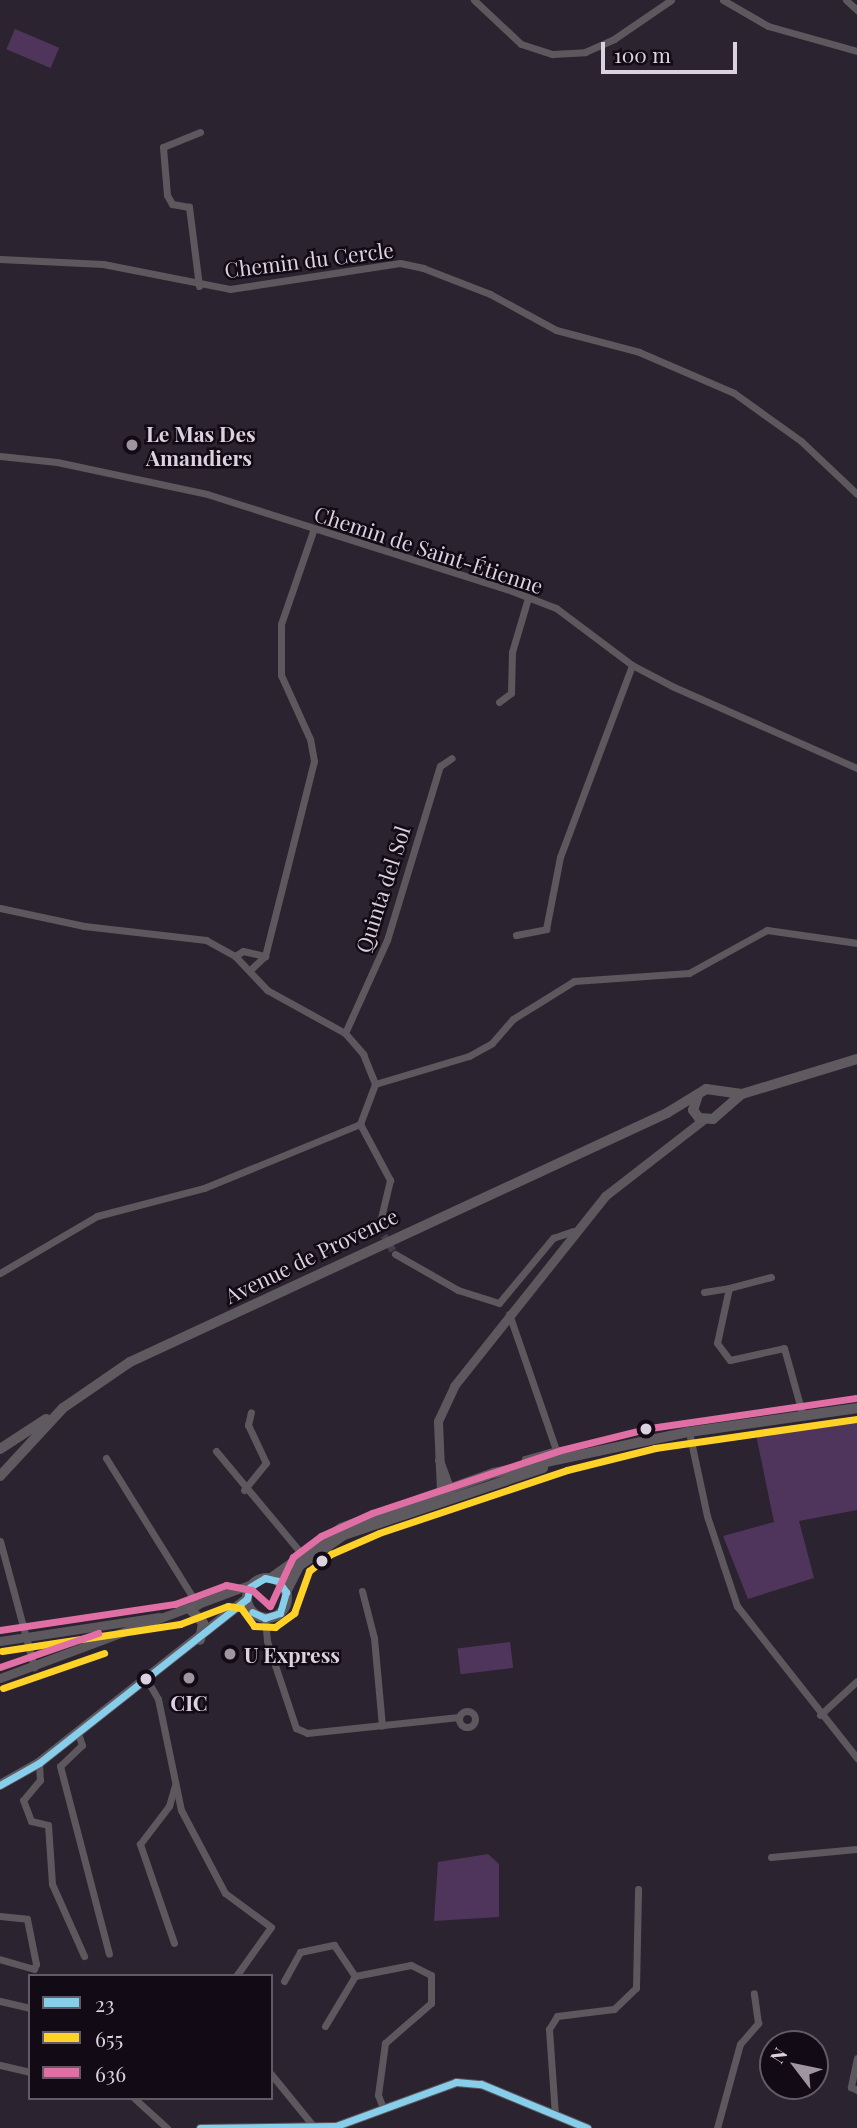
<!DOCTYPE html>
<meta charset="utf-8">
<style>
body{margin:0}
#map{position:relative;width:857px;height:2128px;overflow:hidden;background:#2c2330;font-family:"Playfair Display",serif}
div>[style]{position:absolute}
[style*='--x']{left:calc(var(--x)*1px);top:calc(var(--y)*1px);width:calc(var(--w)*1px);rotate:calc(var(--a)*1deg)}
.green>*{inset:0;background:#4f355b;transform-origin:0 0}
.minor-tunnel>*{height:7px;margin-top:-3.5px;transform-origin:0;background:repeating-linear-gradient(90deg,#463d4a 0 7px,transparent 0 10.5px)}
.minor>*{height:7px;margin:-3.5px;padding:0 3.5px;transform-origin:3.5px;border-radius:3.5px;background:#5c585d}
.minor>.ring{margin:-3.5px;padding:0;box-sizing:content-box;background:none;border:7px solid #5c585d;border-radius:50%}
.tertiary>*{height:9px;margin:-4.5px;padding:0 4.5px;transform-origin:4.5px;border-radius:4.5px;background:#5c585d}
.secondary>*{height:10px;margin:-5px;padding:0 5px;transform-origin:5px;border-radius:5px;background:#5f5a60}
.secondary>.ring{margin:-5px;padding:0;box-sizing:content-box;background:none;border:10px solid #5f5a60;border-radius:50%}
.bus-1>*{height:7px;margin:-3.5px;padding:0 3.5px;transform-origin:3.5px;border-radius:3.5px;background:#87ceeb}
.bus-2>*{height:7px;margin:-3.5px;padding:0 3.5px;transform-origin:3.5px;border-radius:3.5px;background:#ffd227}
.bus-3>*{height:7px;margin:-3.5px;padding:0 3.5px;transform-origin:3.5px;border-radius:3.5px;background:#e06fa6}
.dots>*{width:19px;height:19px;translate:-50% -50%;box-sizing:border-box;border:4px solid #120b15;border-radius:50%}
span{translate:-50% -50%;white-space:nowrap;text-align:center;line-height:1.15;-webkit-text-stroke:5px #120b15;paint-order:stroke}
.street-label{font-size:21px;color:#dbd1e0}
.poi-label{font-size:21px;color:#dbd1e0;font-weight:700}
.left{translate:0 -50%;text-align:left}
.legend{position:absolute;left:28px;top:1974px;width:245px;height:126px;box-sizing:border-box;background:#120b15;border:2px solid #625a66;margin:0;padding:9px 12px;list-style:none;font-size:21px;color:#dbd1e0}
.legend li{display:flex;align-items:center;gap:14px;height:35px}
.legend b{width:35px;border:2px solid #625a66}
.north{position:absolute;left:759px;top:2030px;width:70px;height:70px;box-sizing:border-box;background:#120b15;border:2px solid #625a66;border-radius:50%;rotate:302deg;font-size:19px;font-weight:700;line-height:28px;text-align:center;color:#dbd1e0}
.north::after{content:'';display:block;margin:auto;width:24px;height:32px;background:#9e94a2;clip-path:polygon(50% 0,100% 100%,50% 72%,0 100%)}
.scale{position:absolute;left:601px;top:42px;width:136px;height:32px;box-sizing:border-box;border:4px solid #dbd1e0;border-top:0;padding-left:9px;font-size:21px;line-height:24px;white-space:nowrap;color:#dbd1e0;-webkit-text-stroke:5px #120b15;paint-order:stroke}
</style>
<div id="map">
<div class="green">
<i style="left:15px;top:29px;width:48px;height:22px;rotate:23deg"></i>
<i style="clip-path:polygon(857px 1417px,857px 1510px,799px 1521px,814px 1578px,748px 1599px,723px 1536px,774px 1522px,755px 1430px)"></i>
<i style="left:510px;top:1642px;width:26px;height:53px;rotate:83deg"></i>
<i style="clip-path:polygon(488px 1854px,499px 1864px,499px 1917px,434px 1921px,438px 1862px)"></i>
</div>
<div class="minor-tunnel">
<i style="--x:379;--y:1226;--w:32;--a:60"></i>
</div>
<div class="minor">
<i style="--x:474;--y:0;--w:64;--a:43.1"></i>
<i style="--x:521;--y:44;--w:33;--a:18"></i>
<i style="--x:552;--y:54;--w:33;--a:-3"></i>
<i style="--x:585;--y:52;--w:32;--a:-24"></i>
<i style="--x:614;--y:39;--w:69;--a:-34.4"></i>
<i style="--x:723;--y:0;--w:52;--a:30"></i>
<i style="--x:768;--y:26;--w:92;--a:15.7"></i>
<i style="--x:846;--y:0;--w:15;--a:42"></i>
<i style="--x:0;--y:259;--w:103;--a:2.8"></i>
<i style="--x:103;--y:264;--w:129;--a:11.1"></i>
<i style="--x:230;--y:289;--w:172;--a:-8.7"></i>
<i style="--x:400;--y:263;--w:24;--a:12"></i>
<i style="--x:423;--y:268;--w:72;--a:21.2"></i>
<i style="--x:490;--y:294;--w:75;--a:28.6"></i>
<i style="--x:556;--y:330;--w:86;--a:14.8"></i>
<i style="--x:639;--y:352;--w:103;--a:23.3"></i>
<i style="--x:734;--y:393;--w:82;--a:35.6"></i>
<i style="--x:801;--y:441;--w:77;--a:43.4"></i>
<i style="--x:199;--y:286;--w:80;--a:-97.2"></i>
<i style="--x:189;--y:207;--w:17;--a:-170"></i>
<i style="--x:172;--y:204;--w:10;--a:-119"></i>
<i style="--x:167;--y:195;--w:48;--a:-94.8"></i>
<i style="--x:163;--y:147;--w:40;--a:-22"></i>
<i style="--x:0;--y:456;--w:57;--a:6"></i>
<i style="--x:57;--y:462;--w:153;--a:12"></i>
<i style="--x:207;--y:494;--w:320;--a:17.6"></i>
<i style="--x:512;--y:591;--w:47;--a:21.1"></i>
<i style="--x:556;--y:608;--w:95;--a:36.9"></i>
<i style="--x:632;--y:665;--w:47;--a:27.6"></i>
<i style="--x:674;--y:687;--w:200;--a:23.9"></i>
<i style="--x:499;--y:702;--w:15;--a:-37"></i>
<i style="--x:511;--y:693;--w:41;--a:-88.6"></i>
<i style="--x:512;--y:652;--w:56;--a:-73.5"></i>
<i style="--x:0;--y:908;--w:86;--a:12.1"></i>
<i style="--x:84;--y:926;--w:123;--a:6.5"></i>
<i style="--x:206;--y:940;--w:33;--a:29"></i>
<i style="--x:235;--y:956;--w:47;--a:46.7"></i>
<i style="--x:267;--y:990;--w:89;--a:28.9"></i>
<i style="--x:345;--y:1033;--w:28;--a:49"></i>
<i style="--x:363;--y:1054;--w:32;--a:68"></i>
<i style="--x:516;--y:935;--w:31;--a:-11"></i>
<i style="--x:546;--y:929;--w:73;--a:-79"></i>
<i style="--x:560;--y:857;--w:205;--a:-69.4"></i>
<i style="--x:235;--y:956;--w:9;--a:-32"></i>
<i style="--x:243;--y:951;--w:23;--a:13"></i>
<i style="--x:265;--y:956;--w:19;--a:137"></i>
<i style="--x:265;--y:956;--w:201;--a:-75.9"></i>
<i style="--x:314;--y:761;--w:22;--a:-100"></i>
<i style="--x:310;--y:739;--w:70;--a:-114.4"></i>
<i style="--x:281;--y:675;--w:51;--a:-90"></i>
<i style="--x:281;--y:624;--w:98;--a:-71"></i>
<i style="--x:345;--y:1033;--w:102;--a:-65.7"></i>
<i style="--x:387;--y:940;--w:182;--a:-73.1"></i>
<i style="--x:440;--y:766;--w:14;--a:-34"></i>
<i style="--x:360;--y:1124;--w:64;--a:61.8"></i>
<i style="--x:390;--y:1180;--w:47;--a:103.4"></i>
<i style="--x:395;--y:1254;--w:73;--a:29.7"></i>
<i style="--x:458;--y:1290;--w:43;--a:17.6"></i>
<i style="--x:499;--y:1303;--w:85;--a:-50.3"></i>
<i style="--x:553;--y:1238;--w:21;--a:-19"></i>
<i style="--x:0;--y:1273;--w:113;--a:-30.4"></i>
<i style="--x:97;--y:1216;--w:111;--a:-14.7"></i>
<i style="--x:204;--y:1188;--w:169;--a:-22.3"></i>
<i style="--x:360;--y:1124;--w:43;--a:-69.4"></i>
<i style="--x:375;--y:1084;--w:98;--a:-16.6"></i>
<i style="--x:469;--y:1056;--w:26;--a:-29"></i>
<i style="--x:492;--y:1043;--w:32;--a:-49"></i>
<i style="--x:513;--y:1019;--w:72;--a:-31.9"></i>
<i style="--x:574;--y:981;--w:115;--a:-4"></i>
<i style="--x:689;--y:973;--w:89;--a:-28.9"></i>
<i style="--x:767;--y:930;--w:91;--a:8.2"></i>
<i style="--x:771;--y:1277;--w:43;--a:165.3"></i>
<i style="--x:729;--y:1288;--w:56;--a:102.3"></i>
<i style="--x:717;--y:1343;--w:21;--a:53"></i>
<i style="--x:730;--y:1360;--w:55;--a:-12.5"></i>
<i style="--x:784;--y:1348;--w:71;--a:74.4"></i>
<i style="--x:704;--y:1292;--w:25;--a:-9"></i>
<i style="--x:509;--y:1314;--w:144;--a:70.9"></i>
<i style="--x:556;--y:1450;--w:32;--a:164"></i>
<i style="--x:525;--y:1459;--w:10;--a:79"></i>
<i style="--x:689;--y:1432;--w:86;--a:77.9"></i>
<i style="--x:707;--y:1516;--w:95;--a:71.6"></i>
<i style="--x:737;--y:1606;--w:194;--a:51.7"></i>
<i style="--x:216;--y:1451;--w:133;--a:50.2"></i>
<i style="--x:106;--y:1458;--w:174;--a:58.1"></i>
<i style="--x:244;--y:1490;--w:35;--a:-51"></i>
<i style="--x:266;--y:1463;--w:42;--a:-115.3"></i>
<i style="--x:248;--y:1425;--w:13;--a:-77"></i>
<i style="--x:0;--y:1541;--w:131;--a:74.9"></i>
<i style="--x:362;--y:1591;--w:49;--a:75.7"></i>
<i style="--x:374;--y:1638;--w:88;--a:84.8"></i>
<i style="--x:265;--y:1618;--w:23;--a:85"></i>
<i style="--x:267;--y:1641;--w:92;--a:71.6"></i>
<i style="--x:296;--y:1728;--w:12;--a:24"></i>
<i style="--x:307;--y:1733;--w:153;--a:-6"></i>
<i style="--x:147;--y:1680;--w:22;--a:60"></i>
<i style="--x:158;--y:1699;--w:113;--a:78.3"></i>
<i style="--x:181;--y:1810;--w:94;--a:62.1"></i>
<i style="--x:225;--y:1893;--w:57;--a:36.5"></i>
<i style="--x:271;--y:1927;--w:60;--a:125.5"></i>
<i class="ring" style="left:459px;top:1711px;width:9px;height:9px"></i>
<i style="--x:820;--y:1715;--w:50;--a:-42.6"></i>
<i style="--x:78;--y:1733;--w:13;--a:72"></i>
<i style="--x:82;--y:1745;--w:30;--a:136"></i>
<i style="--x:60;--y:1766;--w:194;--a:75.4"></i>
<i style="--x:39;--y:1763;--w:17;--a:87"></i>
<i style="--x:40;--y:1780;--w:26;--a:130"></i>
<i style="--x:23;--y:1800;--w:22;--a:69"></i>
<i style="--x:31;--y:1821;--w:17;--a:13"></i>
<i style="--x:48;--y:1825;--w:59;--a:86.1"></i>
<i style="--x:52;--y:1884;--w:79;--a:66"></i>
<i style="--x:771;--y:1857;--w:86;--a:-5.3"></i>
<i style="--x:0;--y:1916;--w:27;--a:6"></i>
<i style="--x:27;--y:1919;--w:46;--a:78.7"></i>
<i style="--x:36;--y:1964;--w:5;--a:112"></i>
<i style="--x:34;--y:1969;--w:35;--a:-164"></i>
<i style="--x:174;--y:1943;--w:105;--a:-109"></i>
<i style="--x:140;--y:1844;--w:48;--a:-52.7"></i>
<i style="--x:169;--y:1806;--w:22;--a:-74"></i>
<i style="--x:284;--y:1981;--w:33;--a:-61"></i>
<i style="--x:300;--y:1952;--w:35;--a:-12"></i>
<i style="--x:334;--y:1945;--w:37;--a:56"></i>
<i style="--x:355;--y:1976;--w:57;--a:-11.1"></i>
<i style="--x:411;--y:1965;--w:22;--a:27"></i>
<i style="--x:431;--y:1975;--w:28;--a:90"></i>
<i style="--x:431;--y:2003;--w:61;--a:139"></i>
<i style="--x:385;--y:2043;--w:52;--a:97.7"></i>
<i style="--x:378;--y:2095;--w:14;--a:69"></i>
<i style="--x:0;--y:2001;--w:31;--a:13"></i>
<i style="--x:325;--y:2026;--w:58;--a:-59"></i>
<i style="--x:857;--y:2058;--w:30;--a:102"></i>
<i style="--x:851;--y:2087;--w:7;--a:27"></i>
<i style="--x:0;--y:2065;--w:31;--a:13"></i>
<i style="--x:271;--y:2074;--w:68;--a:50.9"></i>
<i style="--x:134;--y:2098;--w:45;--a:42.3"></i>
<i style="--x:555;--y:2115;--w:86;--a:-94"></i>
<i style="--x:549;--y:2029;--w:15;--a:-58"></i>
<i style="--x:557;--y:2016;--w:57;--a:-7"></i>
<i style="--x:614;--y:2009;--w:30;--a:-44"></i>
<i style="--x:636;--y:1988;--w:99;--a:-88.8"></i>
<i style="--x:717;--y:2128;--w:87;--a:-74.7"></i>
<i style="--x:740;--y:2044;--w:28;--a:-49"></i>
<i style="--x:758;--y:2023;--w:30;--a:-98"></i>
</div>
<div class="tertiary">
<i style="--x:439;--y:1460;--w:32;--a:70"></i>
<i style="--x:441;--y:1491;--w:70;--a:-92.5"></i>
<i style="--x:438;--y:1421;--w:38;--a:-65"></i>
<i style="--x:454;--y:1386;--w:243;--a:-51.5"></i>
<i style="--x:605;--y:1196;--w:124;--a:-37.8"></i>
<i style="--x:0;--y:1641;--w:161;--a:-8.6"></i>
<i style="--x:0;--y:1678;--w:271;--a:-20.5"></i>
<i style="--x:200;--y:2128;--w:136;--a:-0.8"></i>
<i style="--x:336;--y:2126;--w:128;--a:-20.1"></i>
<i style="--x:456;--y:2082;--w:25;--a:5"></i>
<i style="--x:481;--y:2084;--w:115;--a:22.5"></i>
</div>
<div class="secondary">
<i style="--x:698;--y:1095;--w:16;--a:108"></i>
<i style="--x:693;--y:1110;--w:10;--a:53"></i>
<i style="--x:699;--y:1118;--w:14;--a:4"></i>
<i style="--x:713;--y:1119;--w:38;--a:-41"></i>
<i style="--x:742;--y:1094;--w:120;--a:-16.9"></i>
<i style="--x:0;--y:1449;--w:55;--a:-33.1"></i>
<i style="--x:0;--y:1476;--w:93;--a:-47.2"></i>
<i style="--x:63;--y:1408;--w:81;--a:-34.5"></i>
<i style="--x:130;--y:1362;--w:592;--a:-24.88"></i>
<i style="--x:667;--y:1113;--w:46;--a:-31.6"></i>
<i style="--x:706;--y:1089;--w:36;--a:8"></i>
<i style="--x:271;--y:1578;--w:86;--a:-35.5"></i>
<i style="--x:341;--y:1528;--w:163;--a:-19.8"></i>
<i style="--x:494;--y:1473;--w:199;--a:-11.9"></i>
<i style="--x:689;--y:1432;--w:170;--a:-8.1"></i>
<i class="ring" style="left:247px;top:1578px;width:30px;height:30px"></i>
<i style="--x:286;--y:1592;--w:30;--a:-63"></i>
<i style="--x:300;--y:1565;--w:53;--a:-34.3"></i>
<i style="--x:344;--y:1535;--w:210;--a:-18.6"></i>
<i style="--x:191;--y:1610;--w:18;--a:47"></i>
<i style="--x:203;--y:1623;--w:17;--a:100"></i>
<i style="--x:0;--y:1785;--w:45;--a:-29.4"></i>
<i style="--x:39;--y:1763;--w:265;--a:-38.3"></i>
</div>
<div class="bus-1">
<i style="--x:247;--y:1599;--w:12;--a:-76"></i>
<i style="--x:250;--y:1587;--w:17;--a:-31"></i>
<i style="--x:265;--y:1578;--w:13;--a:13"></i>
<i style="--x:278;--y:1581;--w:14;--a:54"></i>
<i style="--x:286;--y:1592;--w:22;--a:106"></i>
<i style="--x:280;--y:1613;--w:16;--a:162"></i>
<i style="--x:265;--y:1618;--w:14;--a:-155"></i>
<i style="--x:0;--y:1785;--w:45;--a:-29.4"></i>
<i style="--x:39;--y:1763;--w:265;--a:-38.3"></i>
<i style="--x:200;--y:2128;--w:136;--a:-0.8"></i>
<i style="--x:336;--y:2126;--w:128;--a:-20.1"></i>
<i style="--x:456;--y:2082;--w:25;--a:5"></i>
<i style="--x:481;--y:2084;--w:115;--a:22.5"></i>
</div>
<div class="bus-2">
<i style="--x:2;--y:1651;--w:180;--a:-8.6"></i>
<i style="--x:180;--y:1624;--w:51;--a:-20.6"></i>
<i style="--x:228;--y:1606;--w:13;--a:9"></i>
<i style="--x:241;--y:1608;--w:22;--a:54"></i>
<i style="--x:254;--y:1626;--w:21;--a:3"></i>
<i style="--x:275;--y:1627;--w:24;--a:-36"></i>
<i style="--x:294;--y:1613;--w:45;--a:-70.3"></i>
<i style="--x:309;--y:1571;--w:28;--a:-38"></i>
<i style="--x:331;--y:1554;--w:52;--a:-23.6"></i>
<i style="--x:379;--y:1533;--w:198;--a:-18.5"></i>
<i style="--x:567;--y:1470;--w:91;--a:-14"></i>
<i style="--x:655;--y:1448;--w:204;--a:-8.2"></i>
<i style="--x:3;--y:1688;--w:107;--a:-19.1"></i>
</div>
<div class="bus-3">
<i style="--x:0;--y:1630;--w:177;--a:-8.5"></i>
<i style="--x:175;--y:1604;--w:54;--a:-20.4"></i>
<i style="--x:226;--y:1585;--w:26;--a:11"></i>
<i style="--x:252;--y:1590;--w:24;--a:42"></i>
<i style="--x:270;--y:1606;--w:54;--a:-64.9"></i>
<i style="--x:293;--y:1557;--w:35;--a:-37"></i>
<i style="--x:321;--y:1536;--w:56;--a:-24.3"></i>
<i style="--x:372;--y:1513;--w:199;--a:-18.4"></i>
<i style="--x:561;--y:1450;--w:92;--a:-13.9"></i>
<i style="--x:650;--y:1428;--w:207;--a:-8.3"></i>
<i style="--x:0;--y:1667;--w:104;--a:-19.1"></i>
</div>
<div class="dots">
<i style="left:132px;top:445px;background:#9e94a2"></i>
<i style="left:646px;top:1429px;background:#dbd1e0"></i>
<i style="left:322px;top:1561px;background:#dbd1e0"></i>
<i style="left:230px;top:1654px;background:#9e94a2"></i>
<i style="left:189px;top:1678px;background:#9e94a2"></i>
<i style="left:146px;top:1679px;background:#dbd1e0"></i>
</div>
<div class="street-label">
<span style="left:309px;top:259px;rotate:-7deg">Chemin du Cercle</span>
<span style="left:429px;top:549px;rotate:18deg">Chemin de Saint-Étienne</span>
<span style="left:382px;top:889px;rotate:-72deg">Quinta del Sol</span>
<span style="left:311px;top:1255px;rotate:-26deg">Avenue de Provence</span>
</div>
<div class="poi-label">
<span class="left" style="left:146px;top:445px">Le Mas Des<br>Amandiers</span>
<span class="left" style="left:244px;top:1654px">U Express</span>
<span style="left:189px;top:1702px">CIC</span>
</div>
<ul class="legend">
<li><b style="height:9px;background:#87ceeb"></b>23</li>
<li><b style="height:9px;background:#ffd227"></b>655</li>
<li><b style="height:9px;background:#e06fa6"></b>636</li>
</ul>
<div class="north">N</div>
<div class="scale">100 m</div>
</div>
